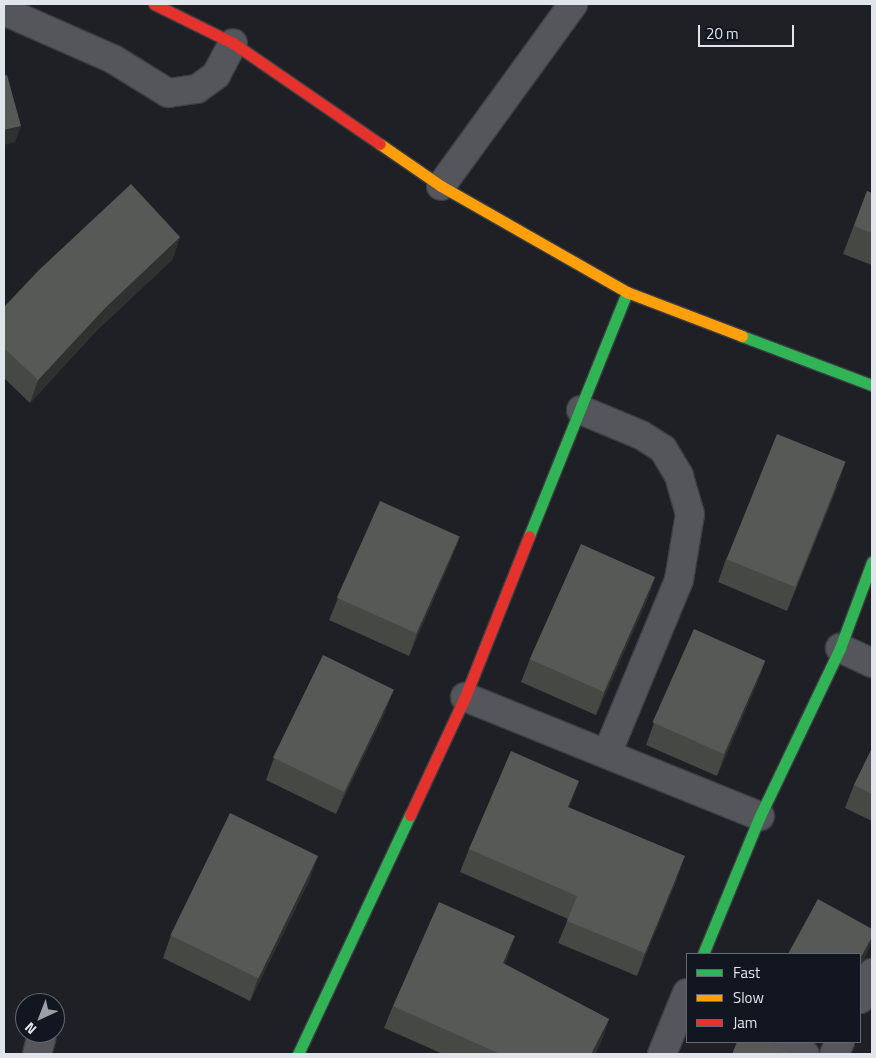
<!DOCTYPE html>
<style>
body{margin:0}
#map{position:relative;width:876px;height:1058px;overflow:hidden;background:#1e2026;font-family:"Titillium Web",sans-serif}
div>[style]{position:absolute}
[style*='--x']{left:calc(var(--x)*1px);top:calc(var(--y)*1px);width:calc(var(--w)*1px);rotate:calc(var(--a)*1deg)}
.roads{filter:drop-shadow(1px 0 #3b3e43) drop-shadow(-1px 0 #3b3e43) drop-shadow(0 1px #3b3e43) drop-shadow(0 -1px #3b3e43)}
.street>*{height:28px;margin:-14px;padding:0 14px;transform-origin:14px;border-radius:14px;background:#54565b}
.fast>*{height:11px;margin:-5.5px;padding:0 5.5px;transform-origin:5.5px;border-radius:5.5px;background:#30b455}
.slow>*{height:11px;margin:-5.5px;padding:0 5.5px;transform-origin:5.5px;border-radius:5.5px;background:#ff9f0a}
.jam>*{height:11px;margin:-5.5px;padding:0 5.5px;transform-origin:5.5px;border-radius:5.5px;background:#e5322d}
.wall>*{inset:0;background:#464843}
.shaded-wall>*{inset:0;background:#2f3130}
.building>*{inset:0;background:#565955;transform-origin:0 0}
span{translate:-50% -50%;white-space:nowrap;text-align:center;line-height:1.15;-webkit-text-stroke:5px #111620;paint-order:stroke}
.frame{position:absolute;inset:0;border:5px solid #e0e4eb;pointer-events:none}
.legend{position:absolute;left:686px;top:953px;width:175px;height:90px;box-sizing:border-box;background:#111620;border:1px solid #646871;margin:0;padding:6px 9px;list-style:none;font-size:15px;color:#e0e4eb}
.legend li{display:flex;align-items:center;gap:10px;height:25px}
.legend b{width:25px;border:1px solid #646871}
.north{position:absolute;left:15px;top:993px;width:50px;height:50px;box-sizing:border-box;background:#111620;border:1px solid #646871;border-radius:50%;rotate:223deg;font-size:14px;font-weight:700;line-height:20px;text-align:center;color:#e0e4eb}
.north::after{content:'';display:block;margin:auto;width:18px;height:22px;background:#9c9fa6;clip-path:polygon(50% 0,100% 100%,50% 72%,0 100%)}
.scale{position:absolute;left:698px;top:25px;width:96px;height:22px;box-sizing:border-box;border:2px solid #e0e4eb;border-top:0;padding-left:6px;font-size:15px;line-height:18px;white-space:nowrap;color:#e0e4eb;-webkit-text-stroke:4px #111620;paint-order:stroke}
</style>
<div id="map">
<div class="roads">
<div class="street">
<i style="--x:4;--y:11;--w:119;--a:23.8"></i>
<i style="--x:113;--y:59;--w:65;--a:31.7"></i>
<i style="--x:168;--y:93;--w:29;--a:-8"></i>
<i style="--x:197;--y:89;--w:24;--a:-36"></i>
<i style="--x:216;--y:75;--w:36;--a:-62"></i>
<i style="--x:441;--y:186;--w:225;--a:-54"></i>
<i style="--x:581;--y:410;--w:65;--a:22.6"></i>
<i style="--x:641;--y:435;--w:26;--a:32"></i>
<i style="--x:663;--y:449;--w:31;--a:59"></i>
<i style="--x:679;--y:476;--w:40;--a:74"></i>
<i style="--x:690;--y:514;--w:67;--a:99.5"></i>
<i style="--x:679;--y:580;--w:188;--a:112.5"></i>
<i style="--x:840;--y:648;--w:35;--a:25"></i>
<i style="--x:465;--y:697;--w:318;--a:22"></i>
<i style="--x:860;--y:999;--w:29;--a:-65"></i>
<i style="--x:775;--y:1042;--w:32;--a:22"></i>
<i style="--x:37;--y:1054;--w:16;--a:-75"></i>
<i style="--x:662;--y:1054;--w:66;--a:-67.7"></i>
<i style="--x:834;--y:1054;--w:13;--a:-63"></i>
</div>
<div class="fast">
<i style="--x:742;--y:336;--w:139;--a:20.7"></i>
<i style="--x:529;--y:536;--w:263;--a:-68.1"></i>
<i style="--x:703;--y:954;--w:149;--a:-67.6"></i>
<i style="--x:760;--y:816;--w:186;--a:-64.5"></i>
<i style="--x:840;--y:648;--w:92;--a:-69.6"></i>
<i style="--x:298;--y:1054;--w:264;--a:-64.9"></i>
</div>
<div class="slow">
<i style="--x:380;--y:144;--w:74;--a:34.5"></i>
<i style="--x:441;--y:186;--w:214;--a:29.7"></i>
<i style="--x:627;--y:292;--w:123;--a:20.9"></i>
</div>
<div class="jam">
<i style="--x:154;--y:4;--w:88;--a:26.3"></i>
<i style="--x:233;--y:43;--w:178;--a:34.5"></i>
<i style="--x:410;--y:815;--w:130;--a:-65"></i>
<i style="--x:465;--y:697;--w:173;--a:-68.3"></i>
</div>
</div>
<div class="wall">
<i style="clip-path:polygon(867px 191px,872px 193px,872px 265px,843px 254px)"></i>
<i style="clip-path:polygon(180px 237px,172px 260px,96px 331px,30px 403px,4px 378px,4px 307px)"></i>
<i style="clip-path:polygon(838px 485px,787px 611px,718px 582px,726px 559px)"></i>
<i style="clip-path:polygon(460px 536px,451px 559px,409px 656px,329px 620px,338px 598px)"></i>
<i style="clip-path:polygon(655px 577px,647px 600px,596px 715px,521px 682px,530px 659px)"></i>
<i style="clip-path:polygon(765px 661px,757px 683px,717px 776px,646px 745px,654px 723px)"></i>
<i style="clip-path:polygon(385px 712px,336px 814px,266px 780px,274px 758px)"></i>
<i style="clip-path:polygon(872px 748px,872px 821px,845px 808px,854px 785px)"></i>
<i style="clip-path:polygon(569px 808px,677px 879px,637px 976px,558px 943px,568px 919px,460px 872px,469px 849px)"></i>
<i style="clip-path:polygon(310px 879px,250px 1001px,163px 958px,171px 935px)"></i>
<i style="clip-path:polygon(507px 959px,504px 964px,609px 1019px,601px 1042px,595px 1054px,443px 1054px,384px 1028px,393px 1006px)"></i>
</div>
<div class="shaded-wall">
<i style="clip-path:polygon(21px 126px,15px 142px,4px 145px,4px 130px)"></i>
<i style="clip-path:polygon(180px 237px,172px 260px,96px 331px,30px 403px,38px 380px,105px 308px)"></i>
<i style="clip-path:polygon(846px 462px,838px 485px,787px 611px,796px 588px)"></i>
<i style="clip-path:polygon(460px 536px,451px 559px,409px 656px,417px 633px)"></i>
<i style="clip-path:polygon(655px 577px,647px 600px,596px 715px,604px 693px)"></i>
<i style="clip-path:polygon(765px 661px,757px 683px,717px 776px,725px 753px)"></i>
<i style="clip-path:polygon(394px 689px,385px 712px,336px 814px,345px 792px)"></i>
<i style="clip-path:polygon(579px 781px,571px 803px,560px 830px,568px 807px)"></i>
<i style="clip-path:polygon(318px 856px,310px 879px,250px 1001px,258px 978px)"></i>
<i style="clip-path:polygon(685px 856px,677px 879px,637px 976px,645px 953px)"></i>
<i style="clip-path:polygon(515px 936px,507px 959px,495px 986px,503px 963px)"></i>
<i style="clip-path:polygon(872px 937px,872px 940px,867px 954px,860px 967px,860px 959px)"></i>
<i style="clip-path:polygon(609px 1019px,601px 1042px,595px 1054px,591px 1054px)"></i>
</div>
<div class="building">
<i style="clip-path:polygon(7px 75px,21px 126px,4px 130px,4px 76px)"></i>
<i style="clip-path:polygon(131px 184px,180px 237px,105px 308px,38px 380px,4px 348px,4px 307px,39px 270px)"></i>
<i style="clip-path:polygon(867px 191px,872px 193px,872px 233px,854px 226px)"></i>
<i style="left:777px;top:434px;width:74px;height:135px;rotate:22deg"></i>
<i style="left:380px;top:501px;width:87px;height:106px;rotate:24deg"></i>
<i style="left:581px;top:544px;width:81px;height:126px;rotate:24deg"></i>
<i style="left:694px;top:629px;width:78px;height:102px;rotate:24deg"></i>
<i style="left:323px;top:655px;width:79px;height:114px;rotate:26deg"></i>
<i style="clip-path:polygon(872px 748px,872px 794px,854px 785px)"></i>
<i style="clip-path:polygon(511px 751px,579px 781px,568px 807px,685px 856px,645px 953px,567px 921px,577px 896px,469px 849px)"></i>
<i style="left:230px;top:813px;width:98px;height:136px;rotate:26deg"></i>
<i style="clip-path:polygon(818px 899px,872px 929px,872px 937px,860px 959px,860px 954px,788px 954px)"></i>
<i style="clip-path:polygon(439px 902px,515px 936px,503px 963px,609px 1019px,591px 1054px,497px 1054px,498px 1053px,393px 1006px)"></i>
<i style="clip-path:polygon(737px 1042px,767px 1042px,794px 1054px,732px 1054px)"></i>
</div>
<div class="frame"></div>
<ul class="legend">
<li><b style="height:6px;background:#30b455"></b>Fast</li>
<li><b style="height:6px;background:#ff9f0a"></b>Slow</li>
<li><b style="height:6px;background:#e5322d"></b>Jam</li>
</ul>
<div class="north">N</div>
<div class="scale">20 m</div>
</div>
